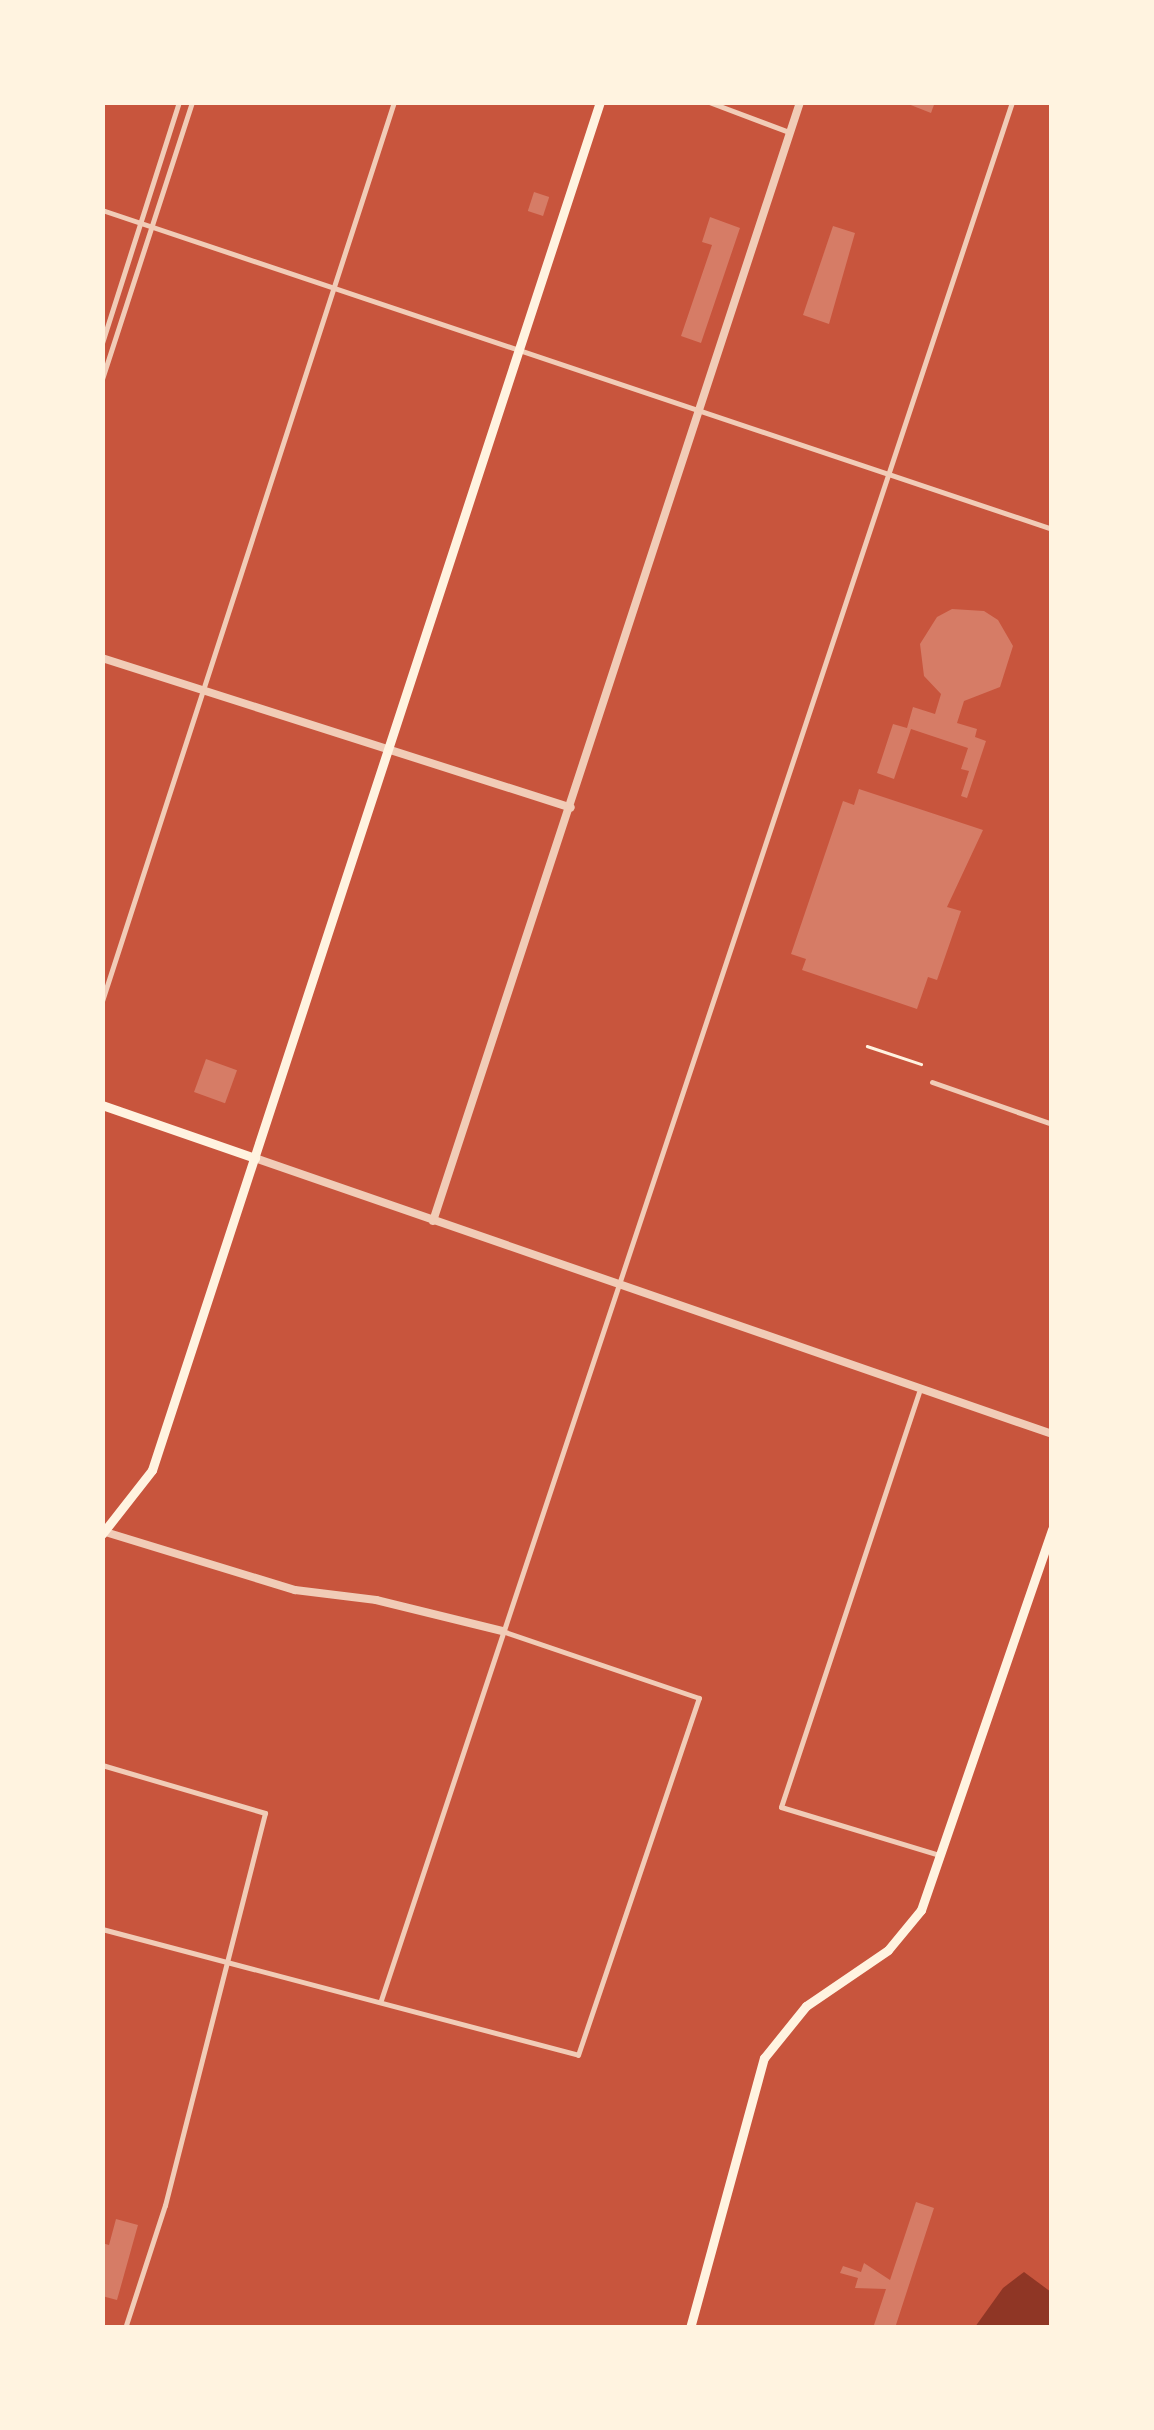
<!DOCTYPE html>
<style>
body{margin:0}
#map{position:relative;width:1154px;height:2430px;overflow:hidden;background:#c8553d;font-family:Commissioner,sans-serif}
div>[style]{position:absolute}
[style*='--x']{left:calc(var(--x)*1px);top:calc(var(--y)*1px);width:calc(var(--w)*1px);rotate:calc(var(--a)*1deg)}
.water>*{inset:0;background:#8f3625}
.building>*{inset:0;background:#d67c66;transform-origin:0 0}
.path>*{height:2.5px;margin:-1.25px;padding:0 1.25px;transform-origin:1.25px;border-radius:1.25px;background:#fff3e0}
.minor>*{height:5px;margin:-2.5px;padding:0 2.5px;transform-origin:2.5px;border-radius:2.5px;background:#f1ccb7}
.tertiary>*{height:8px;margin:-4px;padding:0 4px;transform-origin:4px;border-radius:4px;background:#f1ccb7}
.primary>*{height:9px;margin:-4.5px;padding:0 4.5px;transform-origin:4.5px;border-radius:4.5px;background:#fff3e0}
span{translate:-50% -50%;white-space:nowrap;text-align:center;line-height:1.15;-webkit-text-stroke:8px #fff3e0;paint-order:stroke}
.frame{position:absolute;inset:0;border:105px solid #fff3e0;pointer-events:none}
</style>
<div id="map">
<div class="water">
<i style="clip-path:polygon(1024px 2272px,1051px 2292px,1051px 2327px,975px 2327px,1003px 2288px)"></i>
</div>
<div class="building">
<i style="clip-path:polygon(903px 102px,935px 102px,931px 113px)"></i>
<i style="left:534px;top:192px;width:16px;height:20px;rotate:18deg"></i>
<i style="clip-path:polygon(710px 217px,740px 228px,701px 343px,681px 336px,712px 245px,702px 242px)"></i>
<i style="clip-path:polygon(833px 226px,855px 233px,829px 324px,803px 315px)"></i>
<i style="clip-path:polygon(952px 609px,984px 611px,998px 620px,1013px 646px,1000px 687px,964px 701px,957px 723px,977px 729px,975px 737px,986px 741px,967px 798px,961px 796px,969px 771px,961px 769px,968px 748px,911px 729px,894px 779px,877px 773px,893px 724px,907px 728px,913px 707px,935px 714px,941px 694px,924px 676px,920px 644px,937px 617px)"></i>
<i style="clip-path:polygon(859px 789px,983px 830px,947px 907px,961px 911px,937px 980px,928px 977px,917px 1009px,802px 970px,806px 959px,791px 954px,843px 801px,854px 805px)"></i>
<i style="left:206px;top:1059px;width:33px;height:35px;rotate:20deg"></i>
<i style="clip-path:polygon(916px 2202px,934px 2208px,895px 2328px,873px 2328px,886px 2289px,855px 2288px,858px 2278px,840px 2273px,843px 2266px,861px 2272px,864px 2263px,890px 2280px)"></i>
<i style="clip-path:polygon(116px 2219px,138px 2225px,117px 2300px,102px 2296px,102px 2243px,109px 2245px)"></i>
</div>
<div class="path">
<i style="--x:867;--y:1046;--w:57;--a:18.4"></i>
</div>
<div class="minor">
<i style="--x:709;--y:102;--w:85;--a:20.6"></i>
<i style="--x:102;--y:210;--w:1002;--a:18.56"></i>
<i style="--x:102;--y:343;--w:253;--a:-72.3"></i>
<i style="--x:102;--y:379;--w:291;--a:-72"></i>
<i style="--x:102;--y:1001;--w:945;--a:-72.01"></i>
<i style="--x:932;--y:1082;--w:127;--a:19.3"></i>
<i style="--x:919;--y:1392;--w:437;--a:108.4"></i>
<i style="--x:781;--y:1807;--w:165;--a:16.9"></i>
<i style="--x:102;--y:1765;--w:170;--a:16.4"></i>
<i style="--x:265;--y:1813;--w:405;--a:104.3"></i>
<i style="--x:165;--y:2205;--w:129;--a:108"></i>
<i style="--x:102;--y:1929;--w:492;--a:14.8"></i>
<i style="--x:578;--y:2055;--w:377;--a:-71.3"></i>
<i style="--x:699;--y:1698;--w:208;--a:-161.2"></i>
<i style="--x:381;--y:2000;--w:2000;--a:-71.61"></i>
</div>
<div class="tertiary">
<i style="--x:102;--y:658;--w:492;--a:17.7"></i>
<i style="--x:255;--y:1158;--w:843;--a:19.1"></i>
<i style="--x:433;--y:1221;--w:1178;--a:-71.84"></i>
<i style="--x:102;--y:1531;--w:202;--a:17"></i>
<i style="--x:295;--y:1590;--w:82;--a:7"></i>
<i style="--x:376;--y:1600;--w:130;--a:13.8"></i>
</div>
<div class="primary">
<i style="--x:102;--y:1105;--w:162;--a:19.1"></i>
<i style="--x:102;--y:1534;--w:81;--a:-52"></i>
<i style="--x:152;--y:1470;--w:1439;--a:-71.87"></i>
<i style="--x:690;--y:2328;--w:280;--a:-74.7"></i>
<i style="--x:764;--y:2058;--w:67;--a:-51.1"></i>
<i style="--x:806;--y:2006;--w:99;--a:-34.3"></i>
<i style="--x:888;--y:1950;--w:52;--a:-50.5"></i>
<i style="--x:921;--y:1910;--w:403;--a:-71"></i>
</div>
<div class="frame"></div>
</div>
